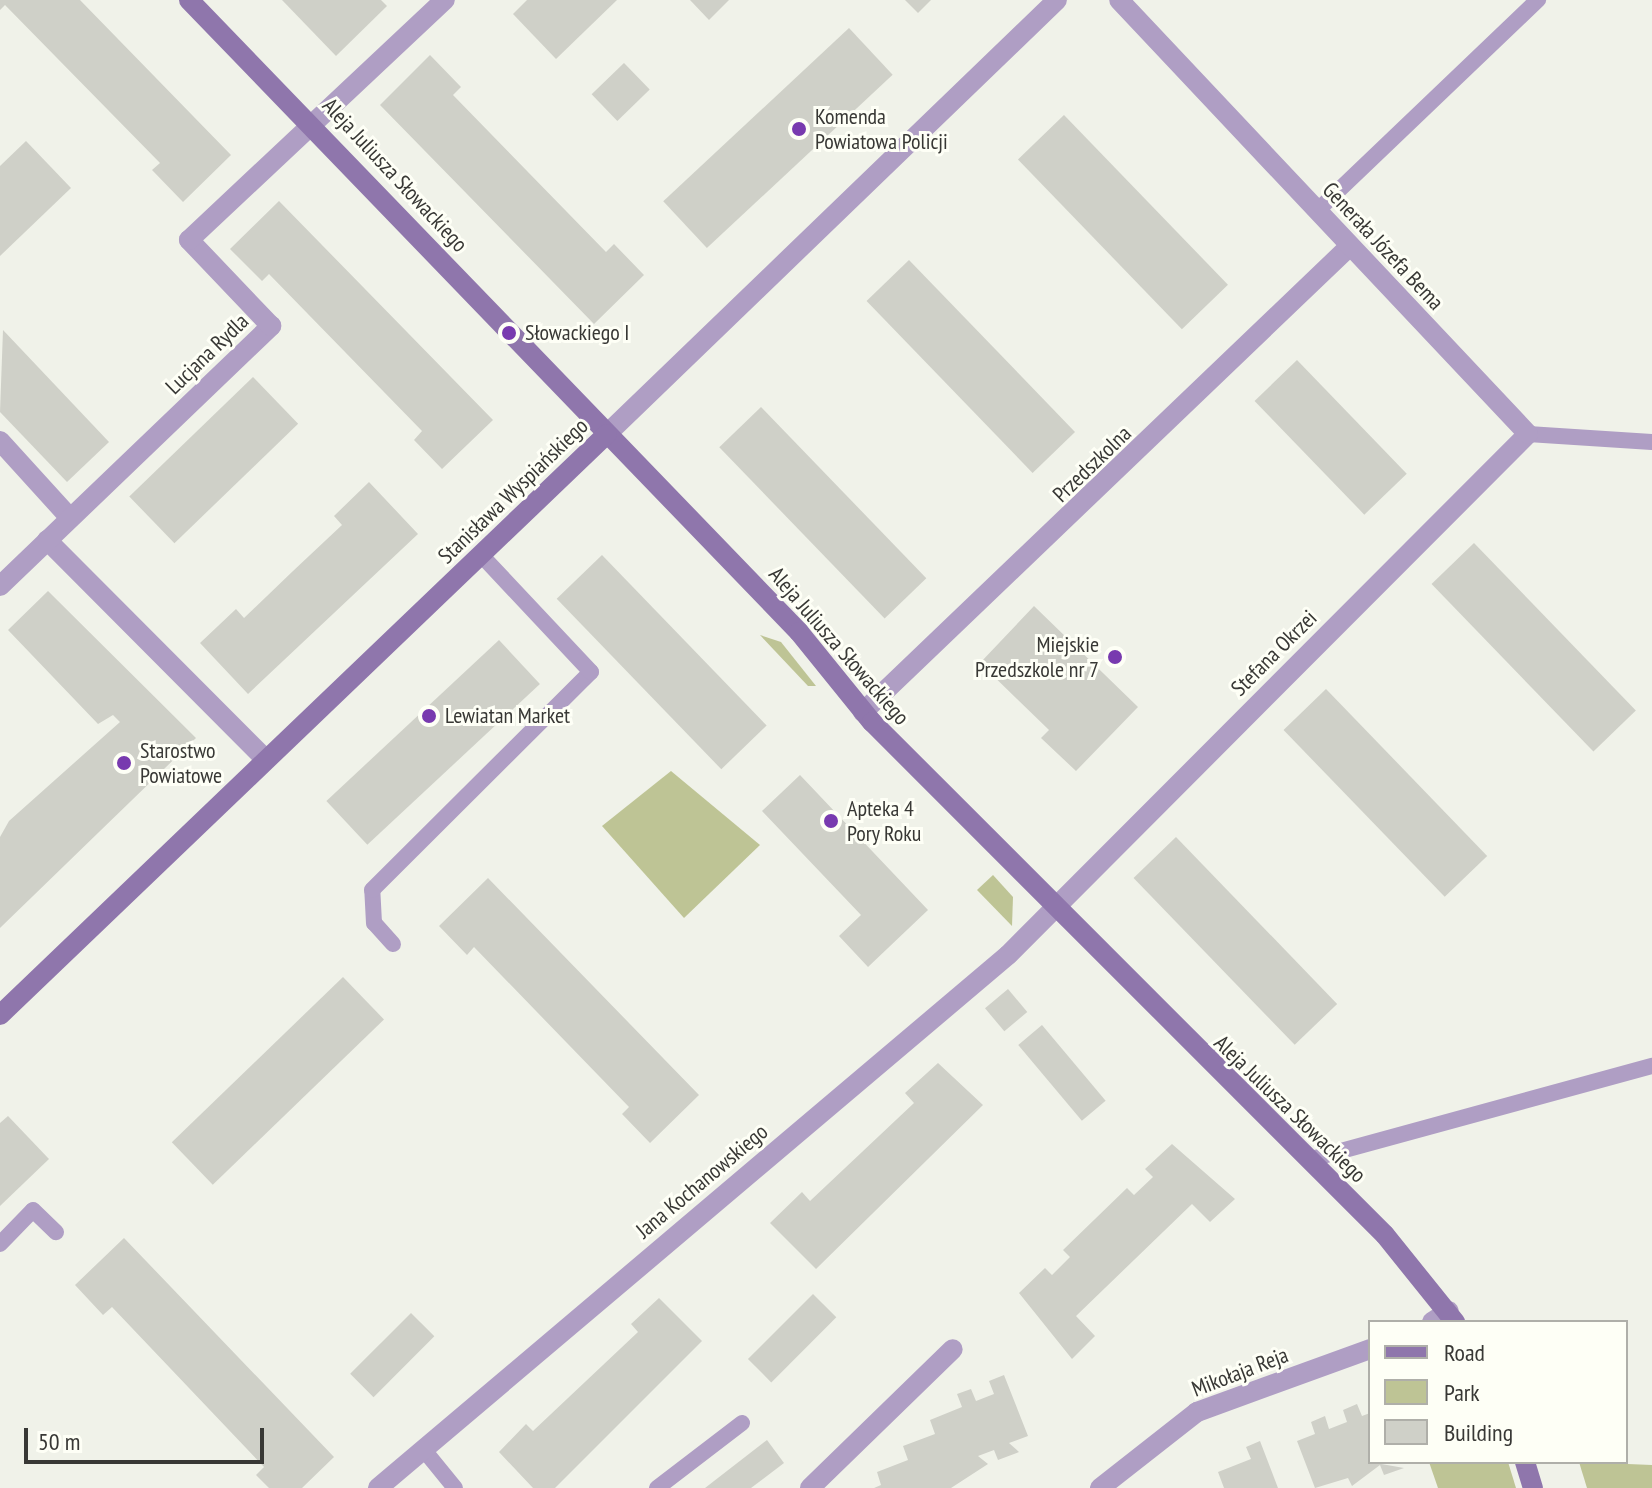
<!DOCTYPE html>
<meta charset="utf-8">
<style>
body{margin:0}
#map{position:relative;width:1652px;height:1488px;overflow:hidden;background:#f0f2e9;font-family:"PT Sans Narrow",sans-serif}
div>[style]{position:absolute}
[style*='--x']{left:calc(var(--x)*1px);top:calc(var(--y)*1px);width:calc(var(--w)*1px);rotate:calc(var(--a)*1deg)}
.green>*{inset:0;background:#bec495}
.building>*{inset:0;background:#cfd0c8;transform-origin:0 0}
.lane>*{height:16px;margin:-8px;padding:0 8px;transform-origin:8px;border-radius:8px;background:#af9ec4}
.street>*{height:20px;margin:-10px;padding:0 10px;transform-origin:10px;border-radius:10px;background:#af9ec4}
.secondary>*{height:20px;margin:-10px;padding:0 10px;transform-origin:10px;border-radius:10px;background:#8f76ac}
.dots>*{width:22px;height:22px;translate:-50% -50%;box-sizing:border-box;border:4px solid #fefff6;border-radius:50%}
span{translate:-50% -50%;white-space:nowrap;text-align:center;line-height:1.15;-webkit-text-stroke:6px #fefff6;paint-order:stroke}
.poi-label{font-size:22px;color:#383835}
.left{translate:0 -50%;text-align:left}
.right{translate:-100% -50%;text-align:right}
.street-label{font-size:22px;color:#383835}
.legend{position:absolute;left:1368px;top:1320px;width:260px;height:144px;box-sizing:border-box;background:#fefff6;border:2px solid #afafa9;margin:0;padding:10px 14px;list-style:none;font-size:24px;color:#383835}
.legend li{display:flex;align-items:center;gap:16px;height:40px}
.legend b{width:40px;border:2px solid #afafa9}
.scale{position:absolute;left:24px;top:1428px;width:240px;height:36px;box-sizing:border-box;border:4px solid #383835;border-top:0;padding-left:10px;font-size:24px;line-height:28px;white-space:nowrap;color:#383835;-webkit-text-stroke:6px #fefff6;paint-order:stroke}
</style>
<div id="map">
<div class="green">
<i style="clip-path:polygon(760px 635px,781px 642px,816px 686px,808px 686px)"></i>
<i style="clip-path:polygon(671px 771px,760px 845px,684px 918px,602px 826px)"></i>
<i style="clip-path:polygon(993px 875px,1013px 897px,1012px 926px,977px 890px)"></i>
<i style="clip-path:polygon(1429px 1462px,1508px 1462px,1516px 1488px,1438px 1488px)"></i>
<i style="clip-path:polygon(1579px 1462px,1652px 1465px,1652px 1488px,1587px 1488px)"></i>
</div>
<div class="building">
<i style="clip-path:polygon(0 0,80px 0,231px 155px,183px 202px,152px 170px,160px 163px,5px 5px,0 10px)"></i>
<i style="clip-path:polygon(282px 0,381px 0,387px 6px,336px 56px)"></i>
<i style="clip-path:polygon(527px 0,617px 0,556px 59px,513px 14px)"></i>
<i style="clip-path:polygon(690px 0,729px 0,709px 20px)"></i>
<i style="clip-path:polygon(905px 0,931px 0,918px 13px)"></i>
<i style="left:849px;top:28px;width:64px;height:254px;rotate:47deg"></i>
<i style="clip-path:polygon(430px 55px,461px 87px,453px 95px,606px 252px,614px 244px,644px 275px,594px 324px,380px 105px)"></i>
<i style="left:624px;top:63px;width:37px;height:45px;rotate:46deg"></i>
<i style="left:1064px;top:115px;width:236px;height:64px;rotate:46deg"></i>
<i style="clip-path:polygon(26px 141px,71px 188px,0 256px,0 166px)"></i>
<i style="clip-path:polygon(279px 201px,493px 420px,442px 469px,414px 440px,422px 431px,269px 274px,262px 281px,230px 249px)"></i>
<i style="left:909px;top:260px;width:239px;height:59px;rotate:46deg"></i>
<i style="clip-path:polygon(3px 330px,109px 442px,67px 482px,0 412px)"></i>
<i style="left:1297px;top:360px;width:158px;height:59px;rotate:46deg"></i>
<i style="left:253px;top:377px;width:65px;height:172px;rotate:46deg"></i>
<i style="left:761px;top:407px;width:238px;height:58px;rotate:46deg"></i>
<i style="clip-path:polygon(369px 482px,418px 534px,248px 694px,200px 643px,236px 609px,244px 618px,293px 571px,342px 525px,334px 516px)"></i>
<i style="left:1474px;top:543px;width:233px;height:59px;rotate:46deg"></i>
<i style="left:602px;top:555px;width:237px;height:63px;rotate:46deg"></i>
<i style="clip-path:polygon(48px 591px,196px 738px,0 928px,0 837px,9px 821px,120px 722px,113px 715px,98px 724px,8px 630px)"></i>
<i style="clip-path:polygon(1034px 606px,1138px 707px,1076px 771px,1041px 738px,1049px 730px,980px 663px)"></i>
<i style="left:499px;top:640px;width:60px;height:236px;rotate:47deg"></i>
<i style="left:1326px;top:689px;width:232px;height:59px;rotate:46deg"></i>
<i style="clip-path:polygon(800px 775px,928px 910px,868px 967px,839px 936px,861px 915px,762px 811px)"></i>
<i style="left:1176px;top:837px;width:232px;height:59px;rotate:46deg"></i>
<i style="clip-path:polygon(488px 878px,699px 1095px,650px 1143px,622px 1114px,629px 1107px,474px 947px,467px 955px,439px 926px)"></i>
<i style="left:343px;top:977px;width:59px;height:238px;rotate:46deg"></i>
<i style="left:1008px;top:989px;width:30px;height:30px;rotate:50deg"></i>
<i style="left:1042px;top:1025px;width:99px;height:31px;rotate:50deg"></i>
<i style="clip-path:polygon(938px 1063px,983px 1105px,816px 1269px,770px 1223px,802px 1192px,810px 1201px,914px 1103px,905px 1093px)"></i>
<i style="clip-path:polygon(8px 1116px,49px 1159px,0 1206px,0 1123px)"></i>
<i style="clip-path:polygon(1172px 1144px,1235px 1199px,1210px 1222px,1192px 1204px,1076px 1316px,1095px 1336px,1072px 1359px,1019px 1293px,1045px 1268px,1052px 1275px,1070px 1257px,1063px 1250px,1127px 1188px,1134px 1195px,1153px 1177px,1145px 1169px)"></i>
<i style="clip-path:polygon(124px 1238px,334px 1457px,302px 1488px,269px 1488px,256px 1475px,264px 1467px,112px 1307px,103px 1315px,75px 1285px)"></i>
<i style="left:813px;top:1294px;width:33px;height:92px;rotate:45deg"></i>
<i style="clip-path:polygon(659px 1298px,702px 1341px,555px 1488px,533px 1488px,499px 1452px,526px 1424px,533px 1431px,638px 1332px,631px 1324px)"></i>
<i style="left:411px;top:1313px;width:33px;height:86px;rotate:45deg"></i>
<i style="clip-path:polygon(1004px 1375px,1028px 1436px,1009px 1443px,1019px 1452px,998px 1460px,994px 1450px,978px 1456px,988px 1464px,951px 1488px,874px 1488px,881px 1485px,877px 1472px,908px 1460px,903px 1446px,935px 1434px,930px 1420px,962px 1407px,957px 1394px,971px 1389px,976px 1401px,994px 1394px,989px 1381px)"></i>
<i style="clip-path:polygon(1357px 1404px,1362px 1416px,1370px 1413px,1370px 1462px,1404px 1468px,1384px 1475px,1380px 1465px,1352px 1486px,1348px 1478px,1315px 1488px,1297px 1441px,1315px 1434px,1311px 1422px,1325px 1416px,1329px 1429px,1347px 1422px,1343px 1410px)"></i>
<i style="clip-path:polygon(767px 1440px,784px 1463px,751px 1488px,705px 1488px)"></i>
<i style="clip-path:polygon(1260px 1441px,1278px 1488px,1224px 1488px,1218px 1472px,1251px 1459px,1246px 1447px)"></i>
</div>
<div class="lane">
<i style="--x:1317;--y:211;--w:306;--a:-43.7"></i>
<i style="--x:1528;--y:434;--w:124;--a:3.7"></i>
<i style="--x:393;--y:944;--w:28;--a:-132"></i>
<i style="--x:374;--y:923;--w:33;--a:-93"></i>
<i style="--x:372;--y:890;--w:309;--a:-44.9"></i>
<i style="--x:591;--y:672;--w:161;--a:-133.2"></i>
<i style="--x:1308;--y:1160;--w:357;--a:-15.3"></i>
<i style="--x:0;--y:1244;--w:47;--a:-45.9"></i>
<i style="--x:33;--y:1210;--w:32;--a:44"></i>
<i style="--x:424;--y:1450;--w:49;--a:50.8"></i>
<i style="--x:657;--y:1488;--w:107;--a:-37.4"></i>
</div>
<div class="street">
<i style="--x:607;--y:434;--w:625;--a:-43.96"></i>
<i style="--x:0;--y:441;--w:104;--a:47.7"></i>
<i style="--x:47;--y:540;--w:308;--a:45.1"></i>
<i style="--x:0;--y:586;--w:376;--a:-43.8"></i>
<i style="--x:271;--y:326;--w:119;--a:-133.6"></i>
<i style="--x:189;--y:240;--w:351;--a:-43.2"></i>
<i style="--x:863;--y:712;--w:674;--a:-43.74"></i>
<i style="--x:1432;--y:1322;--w:20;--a:-33"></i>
<i style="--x:378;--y:1488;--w:825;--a:-40.23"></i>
<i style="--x:1008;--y:955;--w:736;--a:-45.06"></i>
<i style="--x:1528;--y:434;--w:596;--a:-133.3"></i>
<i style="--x:810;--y:1488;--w:199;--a:-44.2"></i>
<i style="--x:1100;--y:1488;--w:123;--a:-38.1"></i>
<i style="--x:1197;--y:1412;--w:184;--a:-20"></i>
</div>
<div class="secondary">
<i style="--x:189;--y:0;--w:878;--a:46.01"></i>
<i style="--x:799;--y:632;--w:116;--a:51"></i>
<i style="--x:872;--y:722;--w:725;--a:45"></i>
<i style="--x:1385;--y:1235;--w:112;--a:51.2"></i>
<i style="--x:0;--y:1015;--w:840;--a:-43.75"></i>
<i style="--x:1525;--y:1462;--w:27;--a:73"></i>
</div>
<div class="dots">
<i style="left:799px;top:129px;background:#783aaf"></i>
<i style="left:509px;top:333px;background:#783aaf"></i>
<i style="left:1115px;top:657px;background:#783aaf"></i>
<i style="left:429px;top:716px;background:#783aaf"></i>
<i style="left:124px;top:763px;background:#783aaf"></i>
<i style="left:831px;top:821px;background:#783aaf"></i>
</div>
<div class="poi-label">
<span class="left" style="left:815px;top:129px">Komenda<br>Powiatowa Policji</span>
<span class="left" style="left:525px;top:333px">Słowackiego I</span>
<span class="right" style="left:1099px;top:657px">Miejskie<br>Przedszkole nr 7</span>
<span class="left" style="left:445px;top:716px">Lewiatan Market</span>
<span class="left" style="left:140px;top:763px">Starostwo<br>Powiatowe</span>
<span class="left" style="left:847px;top:821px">Apteka 4<br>Pory Roku</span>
</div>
<div class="street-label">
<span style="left:395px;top:175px;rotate:47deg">Aleja Juliusza Słowackiego</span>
<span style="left:1383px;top:246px;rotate:47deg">Generała Józefa Bema</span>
<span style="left:207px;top:354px;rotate:-44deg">Lucjana Rydla</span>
<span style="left:1092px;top:464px;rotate:-44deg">Przedszkolna</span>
<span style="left:513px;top:491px;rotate:-44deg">Stanisława Wyspiańskiego</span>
<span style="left:839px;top:646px;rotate:49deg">Aleja Juliusza Słowackiego</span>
<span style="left:1274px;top:653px;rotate:-45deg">Stefana Okrzei</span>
<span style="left:1290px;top:1109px;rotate:44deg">Aleja Juliusza Słowackiego</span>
<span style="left:702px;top:1181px;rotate:-40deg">Jana Kochanowskiego</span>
<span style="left:1240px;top:1372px;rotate:-21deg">Mikołaja Reja</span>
</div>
<ul class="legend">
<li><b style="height:10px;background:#8f76ac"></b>Road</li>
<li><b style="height:22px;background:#bec495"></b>Park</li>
<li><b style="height:22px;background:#cfd0c8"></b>Building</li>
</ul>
<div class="scale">50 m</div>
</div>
